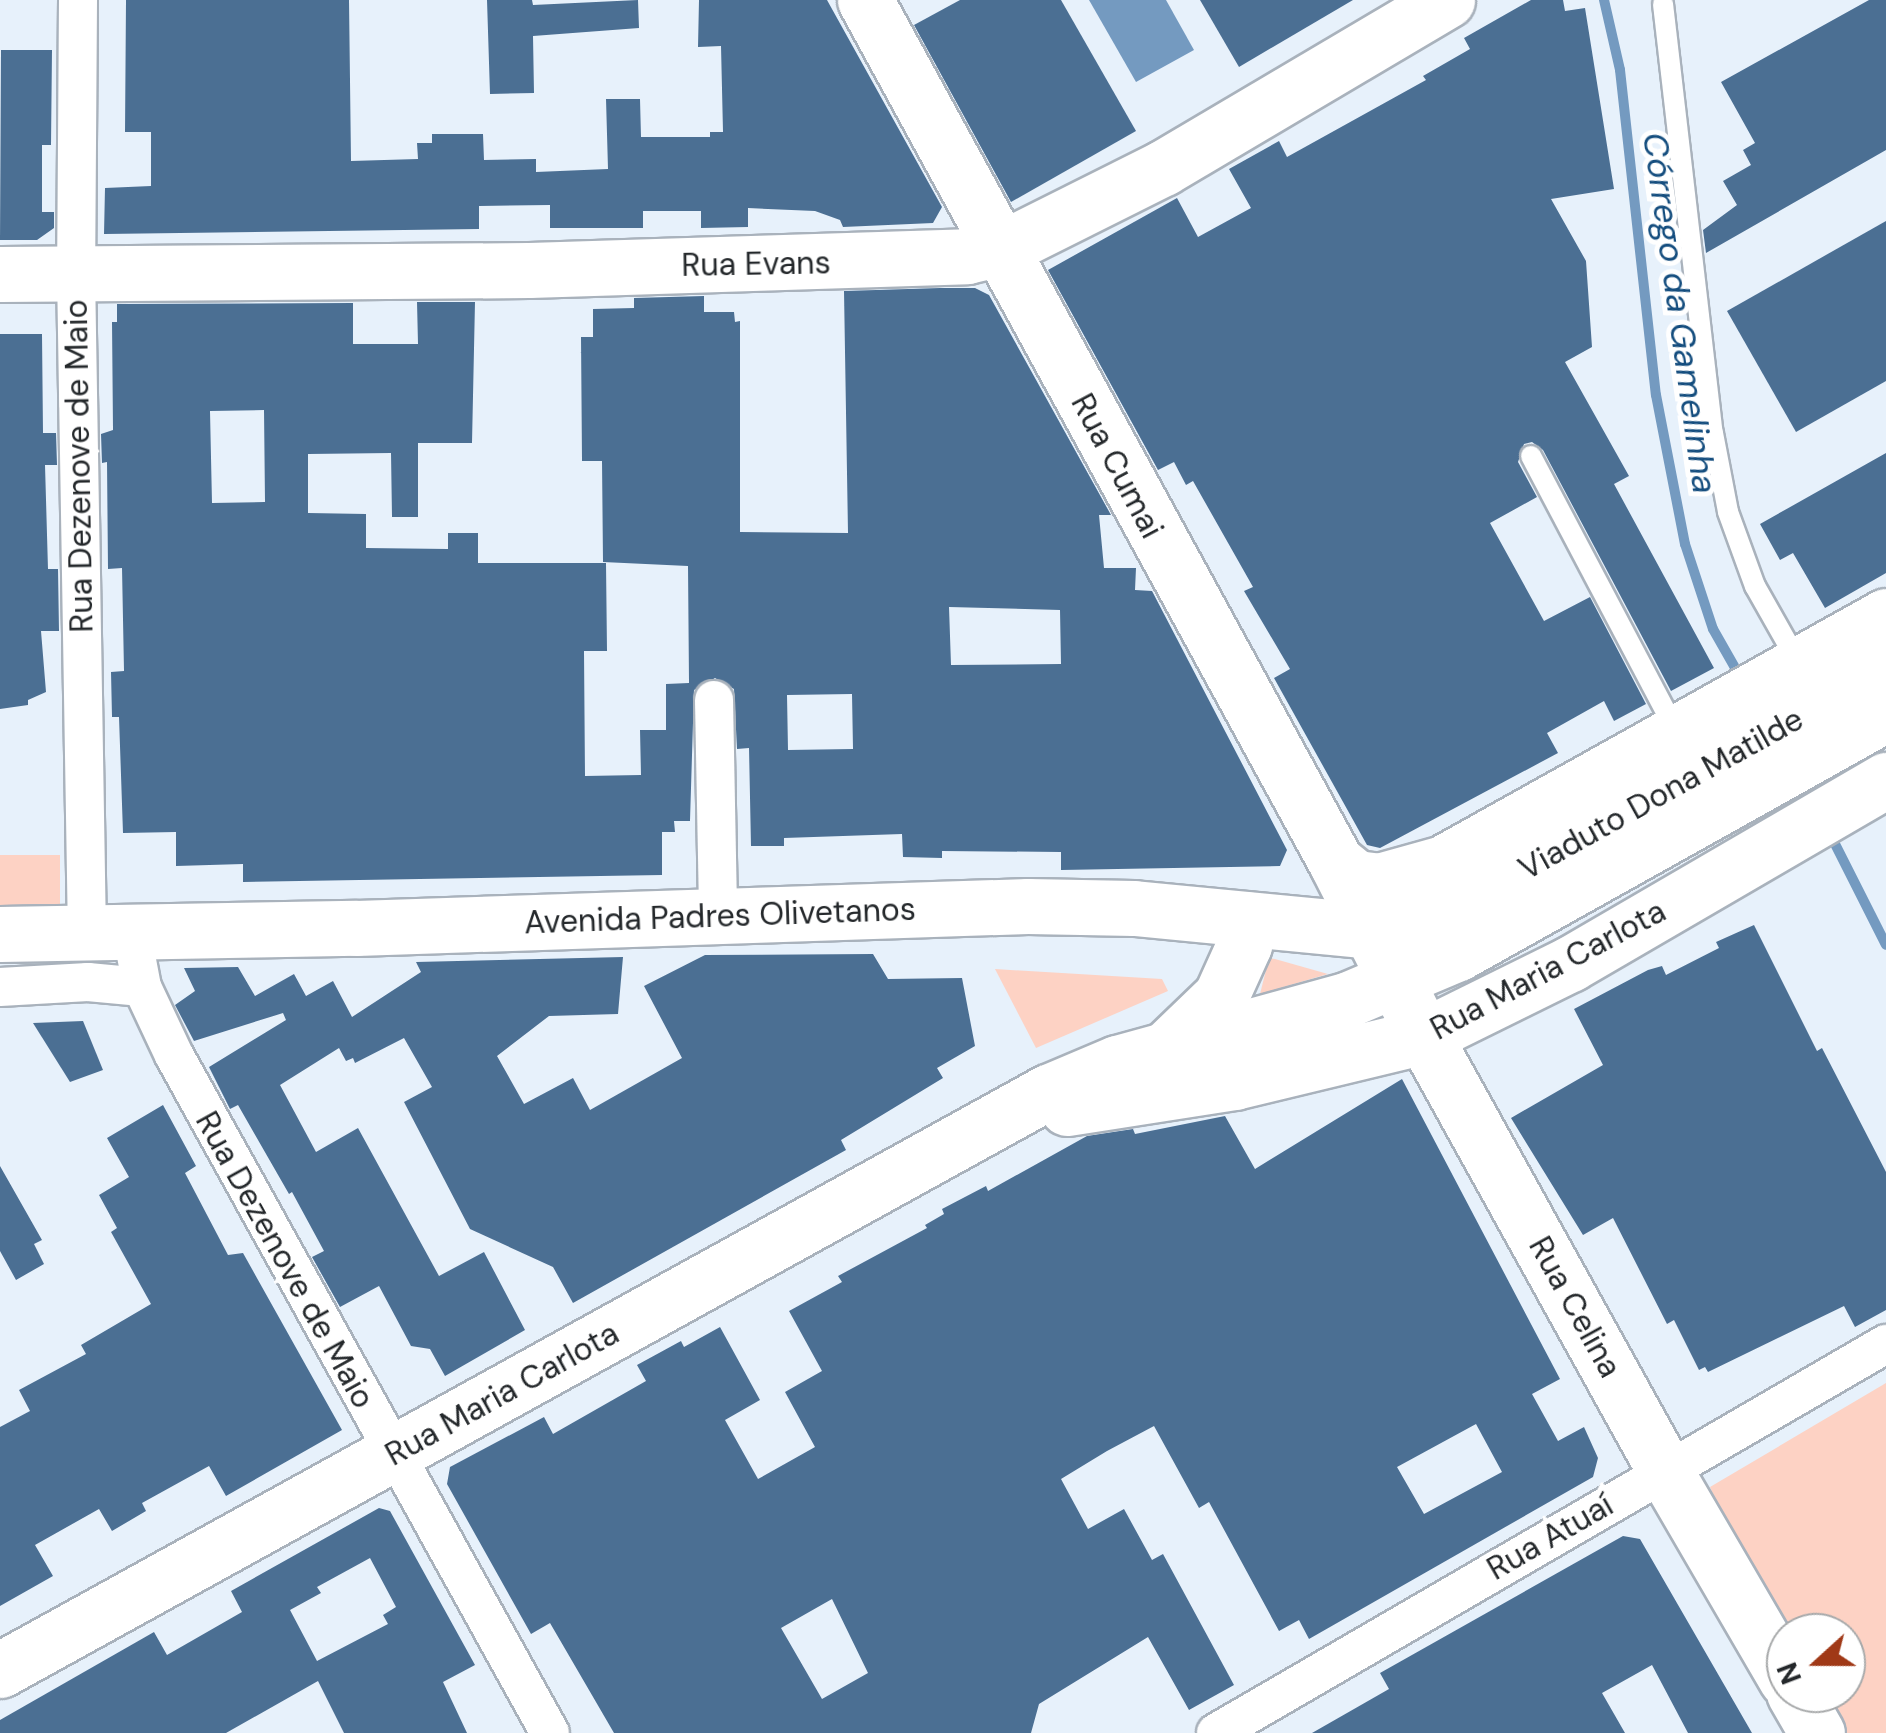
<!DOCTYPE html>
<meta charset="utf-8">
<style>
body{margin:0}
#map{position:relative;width:1886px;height:1733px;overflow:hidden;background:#e7f1fb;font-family:"DM Sans",sans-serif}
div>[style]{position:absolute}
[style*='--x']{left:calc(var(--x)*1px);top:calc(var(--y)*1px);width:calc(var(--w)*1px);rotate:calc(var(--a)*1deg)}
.green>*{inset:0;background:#fdd2c4;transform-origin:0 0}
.water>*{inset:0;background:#749ac0}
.stream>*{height:10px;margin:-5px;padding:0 5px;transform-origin:5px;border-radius:5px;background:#749ac0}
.building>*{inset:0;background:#4b6f93}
.roads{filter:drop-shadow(2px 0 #a9b2bc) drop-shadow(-2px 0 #a9b2bc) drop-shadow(0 2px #a9b2bc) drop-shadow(0 -2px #a9b2bc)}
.lane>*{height:20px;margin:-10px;padding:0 10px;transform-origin:10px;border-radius:10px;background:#fff}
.street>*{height:38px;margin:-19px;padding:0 19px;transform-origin:19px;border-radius:19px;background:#fff}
.secondary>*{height:55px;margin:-27.5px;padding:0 27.5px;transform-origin:27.5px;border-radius:27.5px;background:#fff}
span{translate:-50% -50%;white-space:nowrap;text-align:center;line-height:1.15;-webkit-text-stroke:10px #fff;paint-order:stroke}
.street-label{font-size:32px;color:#24282b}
.water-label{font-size:35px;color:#144d7e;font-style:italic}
.north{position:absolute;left:1766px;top:1613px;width:100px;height:100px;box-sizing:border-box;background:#fff;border:2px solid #a7a9aa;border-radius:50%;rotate:249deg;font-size:28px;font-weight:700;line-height:40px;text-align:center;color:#24282b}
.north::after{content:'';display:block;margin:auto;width:35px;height:45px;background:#a03917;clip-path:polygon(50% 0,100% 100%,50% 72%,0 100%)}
</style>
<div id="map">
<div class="green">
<i style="left:0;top:855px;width:60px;height:51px"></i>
<i style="clip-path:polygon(1269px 958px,1275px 959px,1328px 974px,1260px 994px)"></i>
<i style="clip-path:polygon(995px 969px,1162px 979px,1168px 991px,1036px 1048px)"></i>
<i style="clip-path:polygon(1886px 1383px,1886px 1733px,1839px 1733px,1816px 1693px,1846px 1693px,1846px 1633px,1786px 1633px,1743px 1568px,1710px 1487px)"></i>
</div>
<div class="water">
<i style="clip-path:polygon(1089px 0,1166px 0,1194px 50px,1136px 82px)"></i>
</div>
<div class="stream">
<i style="--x:1604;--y:0;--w:72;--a:77.1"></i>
<i style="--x:1620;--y:70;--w:327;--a:83.7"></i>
<i style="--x:1656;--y:395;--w:152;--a:79"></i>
<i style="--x:1685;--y:544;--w:89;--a:71.8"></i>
<i style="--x:1713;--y:629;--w:59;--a:60.4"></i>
<i style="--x:1830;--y:834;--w:124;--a:63.2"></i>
</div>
<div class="building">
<i style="clip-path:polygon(126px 0,349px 0,351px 161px,418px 159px,417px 143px,432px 143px,432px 134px,483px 134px,484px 160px,536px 159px,536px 172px,608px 169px,606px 99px,640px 99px,641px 137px,710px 137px,710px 132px,723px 132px,721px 46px,698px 47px,699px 0,827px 0,942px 207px,933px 223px,843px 227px,840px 220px,815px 211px,748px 208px,748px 227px,701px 228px,701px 211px,643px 211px,643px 228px,550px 228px,550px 205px,479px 206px,479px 229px,104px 234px,105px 188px,151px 186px,151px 132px,125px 132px)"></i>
<i style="clip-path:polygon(487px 0,532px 0,533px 5px,638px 0,639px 28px,533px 36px,534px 93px,490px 94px)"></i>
<i style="clip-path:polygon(960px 0,1061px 0,1136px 131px,1011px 202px,914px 25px)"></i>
<i style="clip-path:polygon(1200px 0,1353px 0,1239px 67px)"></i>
<i style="clip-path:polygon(1531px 0,1563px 0,1565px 11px,1585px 8px,1614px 189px,1551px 199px,1586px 261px,1592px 347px,1565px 362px,1629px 476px,1614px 484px,1714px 668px,1671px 691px,1543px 450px,1532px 442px,1524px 444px,1518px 462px,1537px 497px,1490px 523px,1544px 621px,1590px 597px,1646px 704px,1614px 721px,1604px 701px,1547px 733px,1558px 753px,1380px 848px,1367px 845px,1274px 678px,1290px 669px,1244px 591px,1253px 587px,1193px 481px,1186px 485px,1174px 462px,1158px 470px,1048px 270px,1177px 198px,1198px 237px,1251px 208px,1229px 169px,1279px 141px,1287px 157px,1426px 80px,1423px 76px,1470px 49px,1464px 38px)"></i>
<i style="clip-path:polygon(1869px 0,1886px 0,1886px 150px,1706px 253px,1703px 230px,1737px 205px,1723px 181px,1751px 165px,1743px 150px,1755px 143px,1721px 82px)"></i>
<i style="clip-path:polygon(1px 50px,52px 50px,51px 145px,42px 145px,42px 212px,54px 212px,54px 228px,37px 240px,0 240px)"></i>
<i style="clip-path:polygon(1886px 221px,1886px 381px,1796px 432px,1727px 311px)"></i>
<i style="clip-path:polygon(evenodd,940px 288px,975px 288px,989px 295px,1111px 515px,1099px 515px,1104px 568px,1136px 568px,1135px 590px,1152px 591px,1287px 850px,1280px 866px,1061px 870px,1061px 852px,942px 851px,942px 858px,903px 857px,902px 834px,784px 838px,784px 846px,751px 846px,749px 748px,737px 749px,734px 689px,715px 678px,694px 690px,690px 821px,674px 821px,675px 832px,662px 832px,662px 875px,243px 882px,243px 864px,176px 866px,176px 832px,123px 833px,119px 717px,112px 717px,111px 672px,124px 671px,122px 568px,108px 569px,107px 462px,102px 463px,101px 434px,113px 430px,112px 322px,117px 322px,117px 304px,353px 303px,353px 344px,418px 344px,417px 302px,475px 302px,472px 443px,418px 443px,418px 517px,392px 517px,391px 453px,308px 454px,308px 513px,366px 514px,366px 548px,448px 549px,448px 533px,478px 533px,478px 563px,606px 563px,607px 651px,584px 651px,585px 776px,641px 775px,640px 730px,666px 730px,666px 684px,689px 683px,688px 566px,603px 562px,602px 461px,582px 461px,581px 337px,593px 337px,593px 309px,634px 308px,634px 298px,704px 296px,704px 312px,734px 312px,735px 322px,740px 321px,740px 532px,848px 533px,844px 291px,940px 288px,264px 410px,265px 502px,212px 503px,210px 411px,264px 410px,940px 288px,949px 607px,1060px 610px,1061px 664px,951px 665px,949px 607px,940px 288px,852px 694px,853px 749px,788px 750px,787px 695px,852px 694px)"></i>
<i style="clip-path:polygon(0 334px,42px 334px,43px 433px,56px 433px,57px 465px,45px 465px,48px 569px,58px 569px,59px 631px,41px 631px,46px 692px,28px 700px,28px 705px,0 709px)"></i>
<i style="clip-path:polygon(1886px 453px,1886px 573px,1825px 608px,1793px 553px,1780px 560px,1760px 524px)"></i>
<i style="clip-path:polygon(1754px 925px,1817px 1051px,1822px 1048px,1886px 1172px,1886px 1310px,1855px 1327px,1844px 1306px,1708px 1372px,1705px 1367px,1699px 1370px,1674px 1320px,1667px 1324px,1613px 1218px,1583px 1235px,1511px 1118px,1603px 1065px,1574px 1009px,1648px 970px,1662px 966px,1666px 975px,1719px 948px,1716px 942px)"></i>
<i style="clip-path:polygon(873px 954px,888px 979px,962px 978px,975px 1046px,937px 1068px,943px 1078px,841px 1140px,846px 1150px,573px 1303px,553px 1267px,470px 1229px,404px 1102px,432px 1087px,404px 1038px,355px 1063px,353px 1058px,346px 1061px,339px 1048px,280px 1085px,316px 1152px,358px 1128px,439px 1276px,484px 1252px,525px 1330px,445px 1376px,430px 1349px,411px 1346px,379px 1286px,340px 1307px,312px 1257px,324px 1251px,292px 1192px,289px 1194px,238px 1105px,230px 1109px,209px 1067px,286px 1020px,283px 1013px,194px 1041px,175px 1005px,195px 991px,184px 968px,238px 967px,255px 996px,294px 974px,306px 996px,333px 981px,352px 1017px,421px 972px,416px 962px,623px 957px,618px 1014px,549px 1016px,497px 1056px,524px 1104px,573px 1078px,590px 1110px,682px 1058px,644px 986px,705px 955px)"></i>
<i style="clip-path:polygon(83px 1021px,103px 1070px,70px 1082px,33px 1023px)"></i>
<i style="clip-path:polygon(evenodd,1402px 1079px,1560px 1379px,1532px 1394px,1558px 1441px,1584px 1427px,1598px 1458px,1593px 1477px,1309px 1639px,1299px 1620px,1279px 1631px,1209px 1502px,1199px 1508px,1154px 1426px,1107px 1451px,1061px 1479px,1088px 1529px,1124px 1509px,1152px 1560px,1163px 1554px,1234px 1685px,1189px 1710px,1148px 1637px,1039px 1704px,1031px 1733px,614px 1733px,550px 1623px,531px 1634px,447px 1484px,450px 1467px,544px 1417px,553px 1434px,646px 1381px,637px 1365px,681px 1341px,684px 1347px,720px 1327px,760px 1400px,725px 1420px,758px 1479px,815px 1447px,785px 1392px,822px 1371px,789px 1311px,842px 1282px,838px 1276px,927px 1228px,925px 1225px,944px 1214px,942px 1209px,986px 1186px,988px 1191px,1087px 1136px,1133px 1129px,1135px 1134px,1225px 1116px,1255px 1169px,1402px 1079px,1476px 1424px,1502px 1472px,1424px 1514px,1397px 1467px,1476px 1424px,1402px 1079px,832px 1599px,868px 1673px,822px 1699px,781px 1628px,832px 1599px)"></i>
<i style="clip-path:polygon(163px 1105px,196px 1166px,185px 1173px,228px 1255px,243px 1253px,342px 1430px,226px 1496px,209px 1466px,142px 1503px,146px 1511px,112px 1531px,99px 1509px,35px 1545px,53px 1576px,0 1606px,0 1427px,30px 1411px,19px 1390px,86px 1354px,81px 1345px,151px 1304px,111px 1232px,117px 1228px,99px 1195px,129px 1177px,107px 1138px)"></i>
<i style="clip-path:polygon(0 1166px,42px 1240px,34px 1244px,44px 1264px,16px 1280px,0 1251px)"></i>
<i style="clip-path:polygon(evenodd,379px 1508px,390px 1511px,475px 1665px,443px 1682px,467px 1733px,344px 1733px,318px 1681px,226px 1733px,0 1733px,0 1720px,154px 1632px,167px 1655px,242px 1612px,231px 1591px,379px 1508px,370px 1558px,396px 1607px,383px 1615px,388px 1624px,317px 1661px,290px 1610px,321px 1593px,317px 1587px,370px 1558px)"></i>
<i style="clip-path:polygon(1623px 1536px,1640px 1539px,1752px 1733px,1688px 1733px,1652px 1665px,1602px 1693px,1625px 1733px,1312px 1733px,1389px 1689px,1380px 1673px)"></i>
</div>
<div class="roads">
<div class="lane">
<i style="--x:1663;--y:4;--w:432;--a:83.4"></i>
<i style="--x:1713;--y:433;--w:80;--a:79.2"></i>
<i style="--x:1728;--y:512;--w:79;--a:70"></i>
<i style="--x:1755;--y:586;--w:87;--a:60.5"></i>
<i style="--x:1531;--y:456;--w:311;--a:62.2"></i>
</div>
<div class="street">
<i style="--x:78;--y:0;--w:272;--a:90.4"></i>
<i style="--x:76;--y:272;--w:661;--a:89.05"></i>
<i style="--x:714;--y:700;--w:218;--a:88.9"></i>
<i style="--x:132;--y:934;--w:54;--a:79.3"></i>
<i style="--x:142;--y:987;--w:75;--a:64.8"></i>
<i style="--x:174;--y:1055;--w:775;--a:60.99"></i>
<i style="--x:0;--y:987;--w:88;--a:-3.3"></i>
<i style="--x:88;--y:982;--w:54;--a:5.3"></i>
<i style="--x:1216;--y:1733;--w:775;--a:-30.14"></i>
</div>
<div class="secondary">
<i style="--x:865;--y:0;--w:982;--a:61.35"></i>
<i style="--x:1336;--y:862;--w:195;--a:63.2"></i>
<i style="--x:1424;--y:1036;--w:497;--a:61"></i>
<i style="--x:1665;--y:1471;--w:241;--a:59.8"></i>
<i style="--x:0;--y:274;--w:529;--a:-0.43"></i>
<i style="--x:529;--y:270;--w:438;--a:-1.8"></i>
<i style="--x:967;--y:256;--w:37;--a:-13"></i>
<i style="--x:1003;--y:248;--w:179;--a:-26.6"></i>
<i style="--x:1163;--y:168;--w:330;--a:-30.6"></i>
<i style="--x:1336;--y:862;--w:26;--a:39"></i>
<i style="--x:1356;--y:878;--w:23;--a:7"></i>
<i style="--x:1379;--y:881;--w:66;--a:-15.7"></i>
<i style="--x:1443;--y:863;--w:507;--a:-29.14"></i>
<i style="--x:0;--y:934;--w:356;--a:-1"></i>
<i style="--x:356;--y:928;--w:672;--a:-1.88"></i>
<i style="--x:1028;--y:906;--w:106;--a:1.1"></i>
<i style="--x:1134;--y:908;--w:238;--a:5.5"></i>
<i style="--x:1371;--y:931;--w:67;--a:-12"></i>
<i style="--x:1437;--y:917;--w:512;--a:-28.82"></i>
<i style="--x:1167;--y:1048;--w:75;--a:-43.9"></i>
<i style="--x:1221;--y:996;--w:56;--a:-65.7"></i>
<i style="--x:1244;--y:945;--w:26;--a:-79"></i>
<i style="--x:1067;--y:1108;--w:169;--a:-8.8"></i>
<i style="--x:1234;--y:1082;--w:195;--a:-13.6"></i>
<i style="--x:1424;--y:1036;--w:163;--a:-26.3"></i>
<i style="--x:1570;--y:964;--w:366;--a:-30.2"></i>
<i style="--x:0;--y:1670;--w:1197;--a:-28.88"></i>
<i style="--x:1048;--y:1092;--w:75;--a:-22.8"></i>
<i style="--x:1117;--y:1063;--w:241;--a:-15.4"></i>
<i style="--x:1349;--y:999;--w:118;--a:-22.9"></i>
<i style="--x:1458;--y:953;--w:490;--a:-29.2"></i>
<i style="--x:1794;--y:1693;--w:46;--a:60.1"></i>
</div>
</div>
<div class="street-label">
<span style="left:756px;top:264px;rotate:-1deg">Rua Evans</span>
<span style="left:79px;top:466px;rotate:-91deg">Rua Dezenove de Maio</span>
<span style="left:1117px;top:466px;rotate:62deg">Rua Cumai</span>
<span style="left:1661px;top:794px;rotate:-29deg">Viaduto Dona Matilde</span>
<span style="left:720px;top:916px;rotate:-2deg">Avenida Padres Olivetanos</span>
<span style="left:1548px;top:970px;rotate:-28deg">Rua Maria Carlota</span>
<span style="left:285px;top:1260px;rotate:61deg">Rua Dezenove de Maio</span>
<span style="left:1575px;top:1307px;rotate:61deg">Rua Celina</span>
<span style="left:502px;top:1394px;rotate:-29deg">Rua Maria Carlota</span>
<span style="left:1550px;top:1537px;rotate:-30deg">Rua Atuaí</span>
</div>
<div class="water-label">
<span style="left:1680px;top:313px;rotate:82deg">Córrego da Gamelinha</span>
</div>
<div class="north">N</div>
</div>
